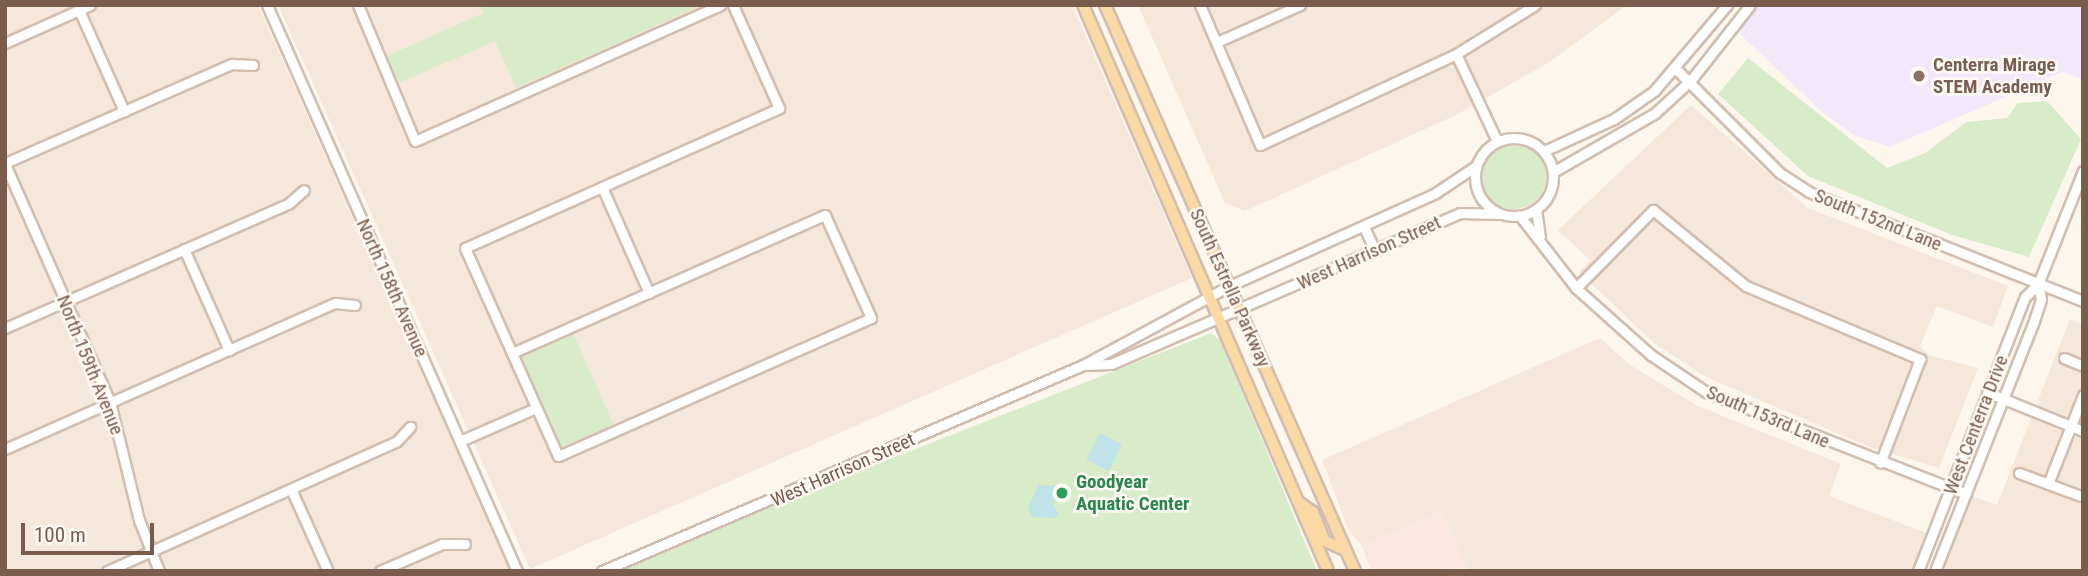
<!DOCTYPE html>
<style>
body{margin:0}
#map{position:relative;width:2088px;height:576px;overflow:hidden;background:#fdf6ec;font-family:"Roboto Condensed",sans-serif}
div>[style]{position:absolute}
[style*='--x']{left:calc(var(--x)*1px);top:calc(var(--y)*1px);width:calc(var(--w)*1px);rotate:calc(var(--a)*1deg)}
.residential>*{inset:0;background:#f5e8da}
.commercial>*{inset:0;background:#fde8e0}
.education>*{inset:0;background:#f3e8fa}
.green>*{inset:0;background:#d8ecc9;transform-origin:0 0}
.round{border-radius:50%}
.water>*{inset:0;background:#bfe3e8;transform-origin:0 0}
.roads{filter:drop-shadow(2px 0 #d1beb0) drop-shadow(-2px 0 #d1beb0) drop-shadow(0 2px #d1beb0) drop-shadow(0 -2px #d1beb0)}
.minor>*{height:9px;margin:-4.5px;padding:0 4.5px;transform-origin:4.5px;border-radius:4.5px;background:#fff}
.minor>.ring{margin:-4.5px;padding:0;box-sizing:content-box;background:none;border:9px solid #fff;border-radius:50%}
.major>*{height:10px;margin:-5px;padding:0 5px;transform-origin:5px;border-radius:5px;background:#fbd9a5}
.dots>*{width:19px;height:19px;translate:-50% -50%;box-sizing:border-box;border:4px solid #fffaf3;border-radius:50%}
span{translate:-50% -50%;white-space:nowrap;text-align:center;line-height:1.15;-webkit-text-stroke:5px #fffaf3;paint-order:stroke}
.education-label{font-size:19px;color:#785e54;font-weight:700}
.left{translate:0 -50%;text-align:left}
.street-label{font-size:19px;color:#7a5c4d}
.leisure-label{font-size:19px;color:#27864d;font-weight:700}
.frame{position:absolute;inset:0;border:7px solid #7a5c4d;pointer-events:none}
.scale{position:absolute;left:21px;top:523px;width:133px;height:32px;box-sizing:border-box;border:4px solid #7a5c4d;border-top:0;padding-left:9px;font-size:21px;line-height:24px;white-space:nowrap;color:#7a5c4d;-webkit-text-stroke:5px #fffaf3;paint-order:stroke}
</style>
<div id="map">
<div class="residential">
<i style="clip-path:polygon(5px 5px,258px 5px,510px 571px,5px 571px)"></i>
<i style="clip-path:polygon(278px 5px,1072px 5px,1192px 278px,530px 569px)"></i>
<i style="clip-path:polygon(1138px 5px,1627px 5px,1548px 63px,1456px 115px,1245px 211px,1225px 203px)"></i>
<i style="clip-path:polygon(1691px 105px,1808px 208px,2008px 286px,1993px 327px,1937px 306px,1920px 346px,1929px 355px,1978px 368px,1939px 468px,1872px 448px,1706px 377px,1655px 344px,1579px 272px,1590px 260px,1558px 230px)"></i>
<i style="clip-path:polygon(2070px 319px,2083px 325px,2083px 571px,1942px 571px,1972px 496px,1997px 505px)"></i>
<i style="clip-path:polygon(1600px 338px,1630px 365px,1696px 405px,1841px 464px,1829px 496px,1929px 534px,1914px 571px,1462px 571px,1467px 568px,1442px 511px,1362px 546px,1349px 531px,1322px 460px)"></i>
</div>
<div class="commercial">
<i style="clip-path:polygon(1442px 511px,1467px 568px,1371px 571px,1362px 546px)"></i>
</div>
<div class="education">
<i style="clip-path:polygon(1758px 5px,2083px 5px,2083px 79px,2062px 72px,1890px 147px,1854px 135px,1822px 112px,1737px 31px)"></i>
</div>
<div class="green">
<i style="clip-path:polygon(480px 5px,702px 5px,516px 88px,495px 41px,399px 83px,387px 56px,483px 13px)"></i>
<i style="clip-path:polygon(1748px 58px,1887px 168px,1925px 153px,1966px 122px,2007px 118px,2018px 103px,2047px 101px,2081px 139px,2029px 257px,1952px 235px,1808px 176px,1718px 94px)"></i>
<i class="round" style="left:1479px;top:141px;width:68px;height:68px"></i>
<i style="left:573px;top:333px;width:102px;height:58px;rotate:66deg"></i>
<i style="clip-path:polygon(1211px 333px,1220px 340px,1317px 571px,605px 571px)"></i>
</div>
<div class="water">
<i style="left:1100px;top:433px;width:25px;height:30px;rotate:27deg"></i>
<i style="clip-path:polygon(1038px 485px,1066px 486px,1063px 498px,1052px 502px,1059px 515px,1055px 518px,1032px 517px,1028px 508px)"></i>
</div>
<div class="roads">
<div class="minor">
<i style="--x:267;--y:5;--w:619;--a:66.17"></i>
<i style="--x:358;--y:5;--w:147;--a:67.3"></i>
<i style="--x:415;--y:141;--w:334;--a:-24"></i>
<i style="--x:1200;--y:5;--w:152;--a:66.8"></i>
<i style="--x:1260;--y:145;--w:216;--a:-24.9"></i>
<i style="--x:1456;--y:54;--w:93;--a:-31.8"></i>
<i style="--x:79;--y:10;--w:111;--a:66"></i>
<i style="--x:1217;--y:42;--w:91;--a:-24"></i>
<i style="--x:5;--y:43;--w:93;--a:-24.1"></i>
<i style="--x:1456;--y:54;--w:96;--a:64.8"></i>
<i style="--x:1676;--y:69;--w:147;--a:45"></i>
<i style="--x:1780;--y:173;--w:35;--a:33"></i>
<i style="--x:1809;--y:192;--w:295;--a:21.7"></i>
<i class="ring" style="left:1475px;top:138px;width:69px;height:69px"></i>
<i style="--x:1544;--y:151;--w:77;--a:-24.6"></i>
<i style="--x:1614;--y:119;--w:49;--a:-35"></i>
<i style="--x:1654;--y:91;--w:113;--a:-49.7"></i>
<i style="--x:5;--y:163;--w:248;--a:-23.6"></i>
<i style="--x:232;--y:64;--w:21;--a:3"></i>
<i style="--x:5;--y:164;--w:260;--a:66.2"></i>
<i style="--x:110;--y:402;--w:122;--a:76.2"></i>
<i style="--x:139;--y:520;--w:55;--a:68.6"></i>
<i style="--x:1553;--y:172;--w:118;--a:-30"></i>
<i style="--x:1655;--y:113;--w:49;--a:-42.5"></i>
<i style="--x:1691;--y:80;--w:95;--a:-51.8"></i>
<i style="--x:602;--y:187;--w:116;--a:66.1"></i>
<i style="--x:1536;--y:209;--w:28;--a:82"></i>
<i style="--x:1520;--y:216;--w:91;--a:52.1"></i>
<i style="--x:1576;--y:288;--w:101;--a:41.8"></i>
<i style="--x:1651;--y:355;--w:66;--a:33.9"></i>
<i style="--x:1706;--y:392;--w:279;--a:21.4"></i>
<i style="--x:1364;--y:227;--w:26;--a:65"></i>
<i style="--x:184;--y:249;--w:111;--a:66"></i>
<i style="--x:1576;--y:288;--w:110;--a:-45.4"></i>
<i style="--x:1653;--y:210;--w:120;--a:39.3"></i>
<i style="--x:1746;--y:286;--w:189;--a:22.8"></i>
<i style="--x:1920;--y:359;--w:111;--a:111"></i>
<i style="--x:5;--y:328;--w:309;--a:-23.7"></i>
<i style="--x:288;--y:204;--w:21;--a:-41"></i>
<i style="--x:512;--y:353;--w:342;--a:-23.8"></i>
<i style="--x:825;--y:215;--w:113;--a:65.9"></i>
<i style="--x:871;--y:318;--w:342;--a:156.2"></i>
<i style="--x:558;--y:456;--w:228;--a:-114.1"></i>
<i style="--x:465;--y:248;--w:344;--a:-24"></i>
<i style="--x:779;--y:108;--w:113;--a:-114.1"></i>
<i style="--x:2064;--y:358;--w:21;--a:23"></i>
<i style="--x:1083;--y:365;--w:28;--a:-2"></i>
<i style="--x:1111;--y:364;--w:380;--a:-23.4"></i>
<i style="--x:1460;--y:213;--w:40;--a:1.4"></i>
<i style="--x:1989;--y:393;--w:101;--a:22"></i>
<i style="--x:460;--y:441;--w:83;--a:-23.5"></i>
<i style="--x:5;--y:449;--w:361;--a:-23.9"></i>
<i style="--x:335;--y:303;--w:20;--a:6"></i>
<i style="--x:2019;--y:473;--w:66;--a:20.4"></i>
<i style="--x:2048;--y:484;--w:96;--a:-68.5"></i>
<i style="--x:291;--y:489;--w:90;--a:65.7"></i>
<i style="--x:107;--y:571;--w:316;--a:-24.1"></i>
<i style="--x:396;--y:442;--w:21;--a:-47"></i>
<i style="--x:380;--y:571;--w:68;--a:-23.5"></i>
<i style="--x:442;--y:544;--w:23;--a:0"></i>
<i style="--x:602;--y:571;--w:523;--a:-23.18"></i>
<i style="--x:1083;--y:365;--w:166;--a:-28.4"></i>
<i style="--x:1229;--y:286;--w:225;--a:-24.2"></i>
<i style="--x:1434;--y:194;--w:50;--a:-33.7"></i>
<i style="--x:1918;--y:571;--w:294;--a:-68.7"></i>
<i style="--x:2025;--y:297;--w:18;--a:-45"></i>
<i style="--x:2038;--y:284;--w:122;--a:-68.3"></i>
<i style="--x:1935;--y:571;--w:266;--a:-68.4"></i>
<i style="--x:2033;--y:324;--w:26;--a:-72"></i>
<i style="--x:2041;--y:299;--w:15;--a:-101"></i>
</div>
<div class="major">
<i style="--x:1083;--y:5;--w:617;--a:66.59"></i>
<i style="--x:1105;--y:5;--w:619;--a:66.17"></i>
<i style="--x:1300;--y:503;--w:16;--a:35"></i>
<i style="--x:1313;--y:512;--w:31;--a:68"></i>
<i style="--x:1325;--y:541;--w:22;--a:24"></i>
</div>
</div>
<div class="dots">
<i style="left:1919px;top:76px;background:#8d6e63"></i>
<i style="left:1062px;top:493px;background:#2e9e5b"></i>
</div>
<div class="education-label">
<span class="left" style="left:1933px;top:76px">Centerra Mirage<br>STEM Academy</span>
</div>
<div class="street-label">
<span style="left:1878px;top:220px;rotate:22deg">South 152nd Lane</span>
<span style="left:1369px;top:253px;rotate:-24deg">West Harrison Street</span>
<span style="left:392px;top:288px;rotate:66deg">North 158th Avenue</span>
<span style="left:1230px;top:288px;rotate:66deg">South Estrella Parkway</span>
<span style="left:90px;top:365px;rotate:68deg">North 159th Avenue</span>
<span style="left:1768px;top:417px;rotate:23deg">South 153rd Lane</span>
<span style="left:1976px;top:425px;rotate:-69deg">West Centerra Drive</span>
<span style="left:843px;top:470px;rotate:-24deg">West Harrison Street</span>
</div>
<div class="leisure-label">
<span class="left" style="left:1076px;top:493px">Goodyear<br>Aquatic Center</span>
</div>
<div class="frame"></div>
<div class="scale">100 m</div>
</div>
